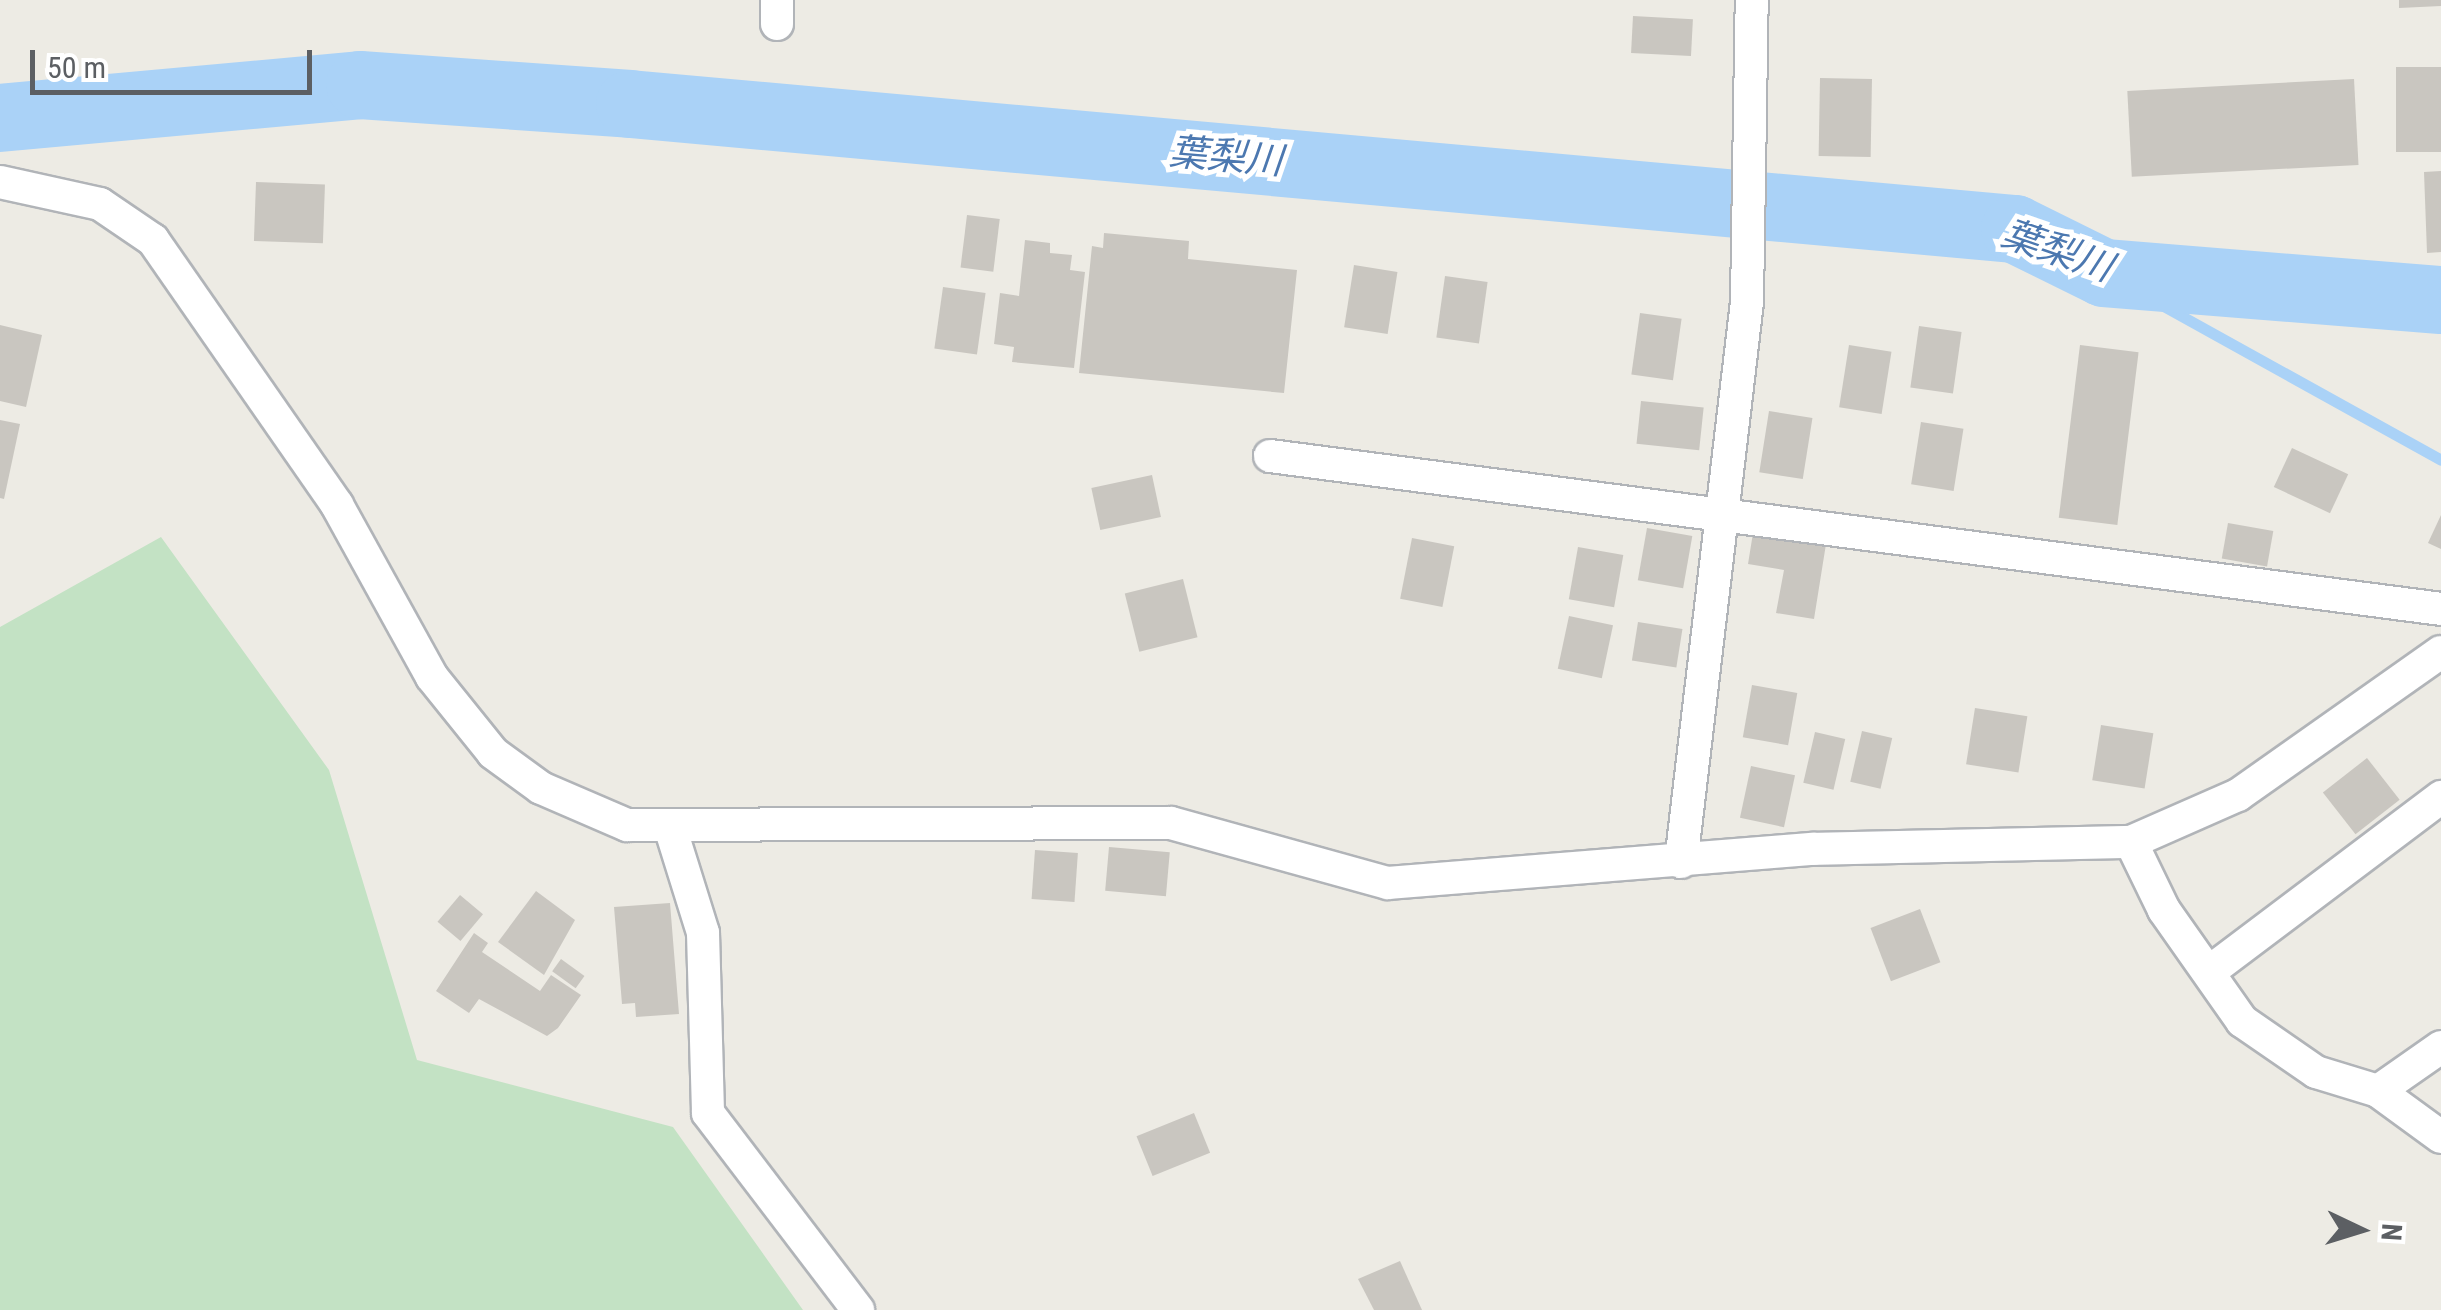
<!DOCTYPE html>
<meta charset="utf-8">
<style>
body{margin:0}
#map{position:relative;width:2441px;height:1310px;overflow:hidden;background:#edebe4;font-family:"Roboto Condensed","Noto Sans JP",sans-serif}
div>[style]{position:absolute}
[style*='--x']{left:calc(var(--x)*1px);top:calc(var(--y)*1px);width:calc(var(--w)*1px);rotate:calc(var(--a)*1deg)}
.green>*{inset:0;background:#c3e2c4}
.stream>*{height:11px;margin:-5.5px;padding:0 5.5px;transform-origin:5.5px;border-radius:5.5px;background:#aad2f7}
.river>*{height:68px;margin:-34px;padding:0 34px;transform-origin:34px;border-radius:34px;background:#aad2f7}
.building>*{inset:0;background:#c9c6c0;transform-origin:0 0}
.roads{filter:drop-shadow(2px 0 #b1b4b8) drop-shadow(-2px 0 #b1b4b8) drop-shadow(0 2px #b1b4b8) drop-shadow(0 -2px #b1b4b8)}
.minor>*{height:32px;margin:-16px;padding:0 16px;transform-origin:16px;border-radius:16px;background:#fff}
span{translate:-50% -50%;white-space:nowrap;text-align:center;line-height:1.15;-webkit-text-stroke:10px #fff;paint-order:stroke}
.water-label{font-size:38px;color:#4c78b0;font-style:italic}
.north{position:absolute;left:2311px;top:1180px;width:100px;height:100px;-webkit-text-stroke:8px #fff;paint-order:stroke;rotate:94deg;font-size:28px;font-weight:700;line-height:40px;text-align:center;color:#5c5f63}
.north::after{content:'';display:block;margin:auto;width:35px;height:45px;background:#5c5f63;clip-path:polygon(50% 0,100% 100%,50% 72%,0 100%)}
.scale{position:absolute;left:30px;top:50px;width:282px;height:45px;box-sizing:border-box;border:5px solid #5c5f63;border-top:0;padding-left:12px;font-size:30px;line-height:35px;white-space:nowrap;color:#5c5f63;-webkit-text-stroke:8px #fff;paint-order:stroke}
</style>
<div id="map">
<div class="green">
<i style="clip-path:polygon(161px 537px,329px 770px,417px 1060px,673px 1127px,803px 1310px,0 1310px,0 627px)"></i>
</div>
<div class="stream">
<i style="--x:2104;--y:273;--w:385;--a:29"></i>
</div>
<div class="river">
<i style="--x:0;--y:118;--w:362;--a:-5.2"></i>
<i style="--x:360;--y:85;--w:271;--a:4"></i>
<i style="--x:630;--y:104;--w:1391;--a:5.16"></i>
<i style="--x:2015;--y:229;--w:99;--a:26.3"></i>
<i style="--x:2104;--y:273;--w:338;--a:4.6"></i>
</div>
<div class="building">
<i style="clip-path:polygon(2399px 0,2441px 0,2441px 6px,2399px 8px)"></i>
<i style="left:1633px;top:16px;width:60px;height:37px;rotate:3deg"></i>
<i style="left:2441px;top:67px;width:85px;height:45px;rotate:90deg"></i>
<i style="left:1820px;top:78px;width:52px;height:78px;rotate:1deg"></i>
<i style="left:2354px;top:79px;width:86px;height:227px;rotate:87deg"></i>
<i style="clip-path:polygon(2441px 171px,2441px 252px,2427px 253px,2424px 172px)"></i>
<i style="left:256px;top:182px;width:69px;height:59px;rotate:2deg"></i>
<i style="left:967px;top:215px;width:33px;height:53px;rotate:7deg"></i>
<i style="clip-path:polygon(1104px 233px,1189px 241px,1188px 259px,1297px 270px,1284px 393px,1079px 373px,1092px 246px,1103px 248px)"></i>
<i style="clip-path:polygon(1025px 240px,1050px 243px,1050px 253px,1072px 255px,1070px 270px,1085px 272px,1074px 368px,1012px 362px,1014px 347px,994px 344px,1000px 293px,1019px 296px)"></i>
<i style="left:1354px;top:265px;width:44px;height:63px;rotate:9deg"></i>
<i style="left:1445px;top:276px;width:43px;height:62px;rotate:8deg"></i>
<i style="left:943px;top:287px;width:43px;height:62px;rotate:8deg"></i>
<i style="left:1640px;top:313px;width:42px;height:62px;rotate:8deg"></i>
<i style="clip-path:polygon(0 325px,42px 335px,26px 407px,0 401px)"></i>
<i style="left:1919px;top:326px;width:43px;height:62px;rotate:8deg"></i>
<i style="left:1849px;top:345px;width:43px;height:63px;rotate:9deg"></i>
<i style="left:2080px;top:345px;width:59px;height:174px;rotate:7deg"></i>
<i style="left:1641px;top:401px;width:63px;height:43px;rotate:6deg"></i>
<i style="left:1769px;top:411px;width:44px;height:62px;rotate:9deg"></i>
<i style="clip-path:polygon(0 420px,20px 424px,4px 499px,0 498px)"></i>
<i style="left:1921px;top:422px;width:43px;height:63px;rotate:9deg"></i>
<i style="left:2292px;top:448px;width:62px;height:43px;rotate:25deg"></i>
<i style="left:1152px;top:475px;width:43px;height:62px;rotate:78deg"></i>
<i style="clip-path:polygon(2441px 515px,2441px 549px,2428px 543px)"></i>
<i style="left:2228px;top:523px;width:46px;height:36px;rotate:10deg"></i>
<i style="left:1647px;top:528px;width:46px;height:53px;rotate:10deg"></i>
<i style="clip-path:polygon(1753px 533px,1826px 544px,1814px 619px,1776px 613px,1784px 570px,1748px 564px)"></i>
<i style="left:1412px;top:538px;width:43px;height:62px;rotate:11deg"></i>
<i style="left:1578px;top:547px;width:46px;height:53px;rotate:10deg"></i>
<i style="left:1183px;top:579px;width:60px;height:60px;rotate:76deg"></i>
<i style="left:1569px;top:616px;width:45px;height:54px;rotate:12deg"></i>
<i style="left:1638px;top:622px;width:45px;height:39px;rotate:9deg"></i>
<i style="left:1752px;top:685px;width:46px;height:53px;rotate:10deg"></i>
<i style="left:1975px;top:708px;width:53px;height:57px;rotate:9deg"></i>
<i style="left:2101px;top:725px;width:53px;height:56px;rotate:9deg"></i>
<i style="left:1862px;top:731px;width:31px;height:52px;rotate:13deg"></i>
<i style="left:1815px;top:732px;width:31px;height:52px;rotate:13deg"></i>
<i style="left:2367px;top:758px;width:53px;height:56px;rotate:52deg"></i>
<i style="left:1751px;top:766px;width:45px;height:53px;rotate:12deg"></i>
<i style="left:1109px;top:847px;width:61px;height:44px;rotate:5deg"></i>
<i style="left:1035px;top:850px;width:43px;height:49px;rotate:4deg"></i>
<i style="clip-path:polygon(536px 891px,575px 920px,544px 975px,498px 942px)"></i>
<i style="left:460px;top:895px;width:30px;height:35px;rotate:40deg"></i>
<i style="clip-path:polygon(670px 903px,679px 1014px,636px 1017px,635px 1003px,622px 1004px,614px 907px)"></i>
<i style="left:1920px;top:909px;width:57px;height:53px;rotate:69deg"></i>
<i style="clip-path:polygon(474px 933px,488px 943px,482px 952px,540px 991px,551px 975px,581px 995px,558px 1028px,547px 1036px,479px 999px,469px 1013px,436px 991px)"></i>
<i style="left:561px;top:959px;width:29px;height:15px;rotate:36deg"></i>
<i style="left:1194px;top:1113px;width:43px;height:62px;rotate:68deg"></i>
<i style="clip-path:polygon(1400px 1261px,1422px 1310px,1374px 1310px,1358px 1279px)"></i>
</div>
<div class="roads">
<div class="minor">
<i style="--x:777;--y:0;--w:24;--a:90"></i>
<i style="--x:0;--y:182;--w:102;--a:12.4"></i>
<i style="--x:100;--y:204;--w:64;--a:34.2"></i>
<i style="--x:153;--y:240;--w:323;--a:55.2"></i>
<i style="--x:337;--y:505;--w:196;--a:61.1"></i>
<i style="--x:432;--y:677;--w:97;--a:51.2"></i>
<i style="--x:493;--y:753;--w:59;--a:36.1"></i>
<i style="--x:541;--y:788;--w:94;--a:23.3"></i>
<i style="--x:627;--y:825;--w:544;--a:-0.21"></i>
<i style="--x:1171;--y:823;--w:225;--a:15.5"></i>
<i style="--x:1388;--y:883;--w:426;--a:-4.6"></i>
<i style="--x:1813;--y:849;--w:318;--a:-1.3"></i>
<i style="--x:2131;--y:842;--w:117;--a:-23.7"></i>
<i style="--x:2238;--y:795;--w:248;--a:-35.2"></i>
<i style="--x:1270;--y:456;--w:1181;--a:7.44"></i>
<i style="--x:671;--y:830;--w:108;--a:72.7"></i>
<i style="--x:703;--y:933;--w:180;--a:88.4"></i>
<i style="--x:708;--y:1113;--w:248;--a:52.7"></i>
<i style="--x:2131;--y:842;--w:76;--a:64.1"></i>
<i style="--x:2164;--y:910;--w:136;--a:54.9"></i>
<i style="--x:2242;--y:1021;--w:90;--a:34.6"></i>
<i style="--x:2316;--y:1072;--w:65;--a:17"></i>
<i style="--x:2378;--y:1091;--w:78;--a:36.1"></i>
<i style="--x:1681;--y:862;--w:564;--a:-83.28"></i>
<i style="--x:1747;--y:302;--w:302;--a:-89.1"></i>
<i style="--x:2209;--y:972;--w:291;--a:-37"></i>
<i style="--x:2378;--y:1091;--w:77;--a:-34.9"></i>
</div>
</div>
<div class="water-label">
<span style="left:1226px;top:157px;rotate:5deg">葉梨川</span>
<span style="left:2057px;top:251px;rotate:19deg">葉梨川</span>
</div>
<div class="north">N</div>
<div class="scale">50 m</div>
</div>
